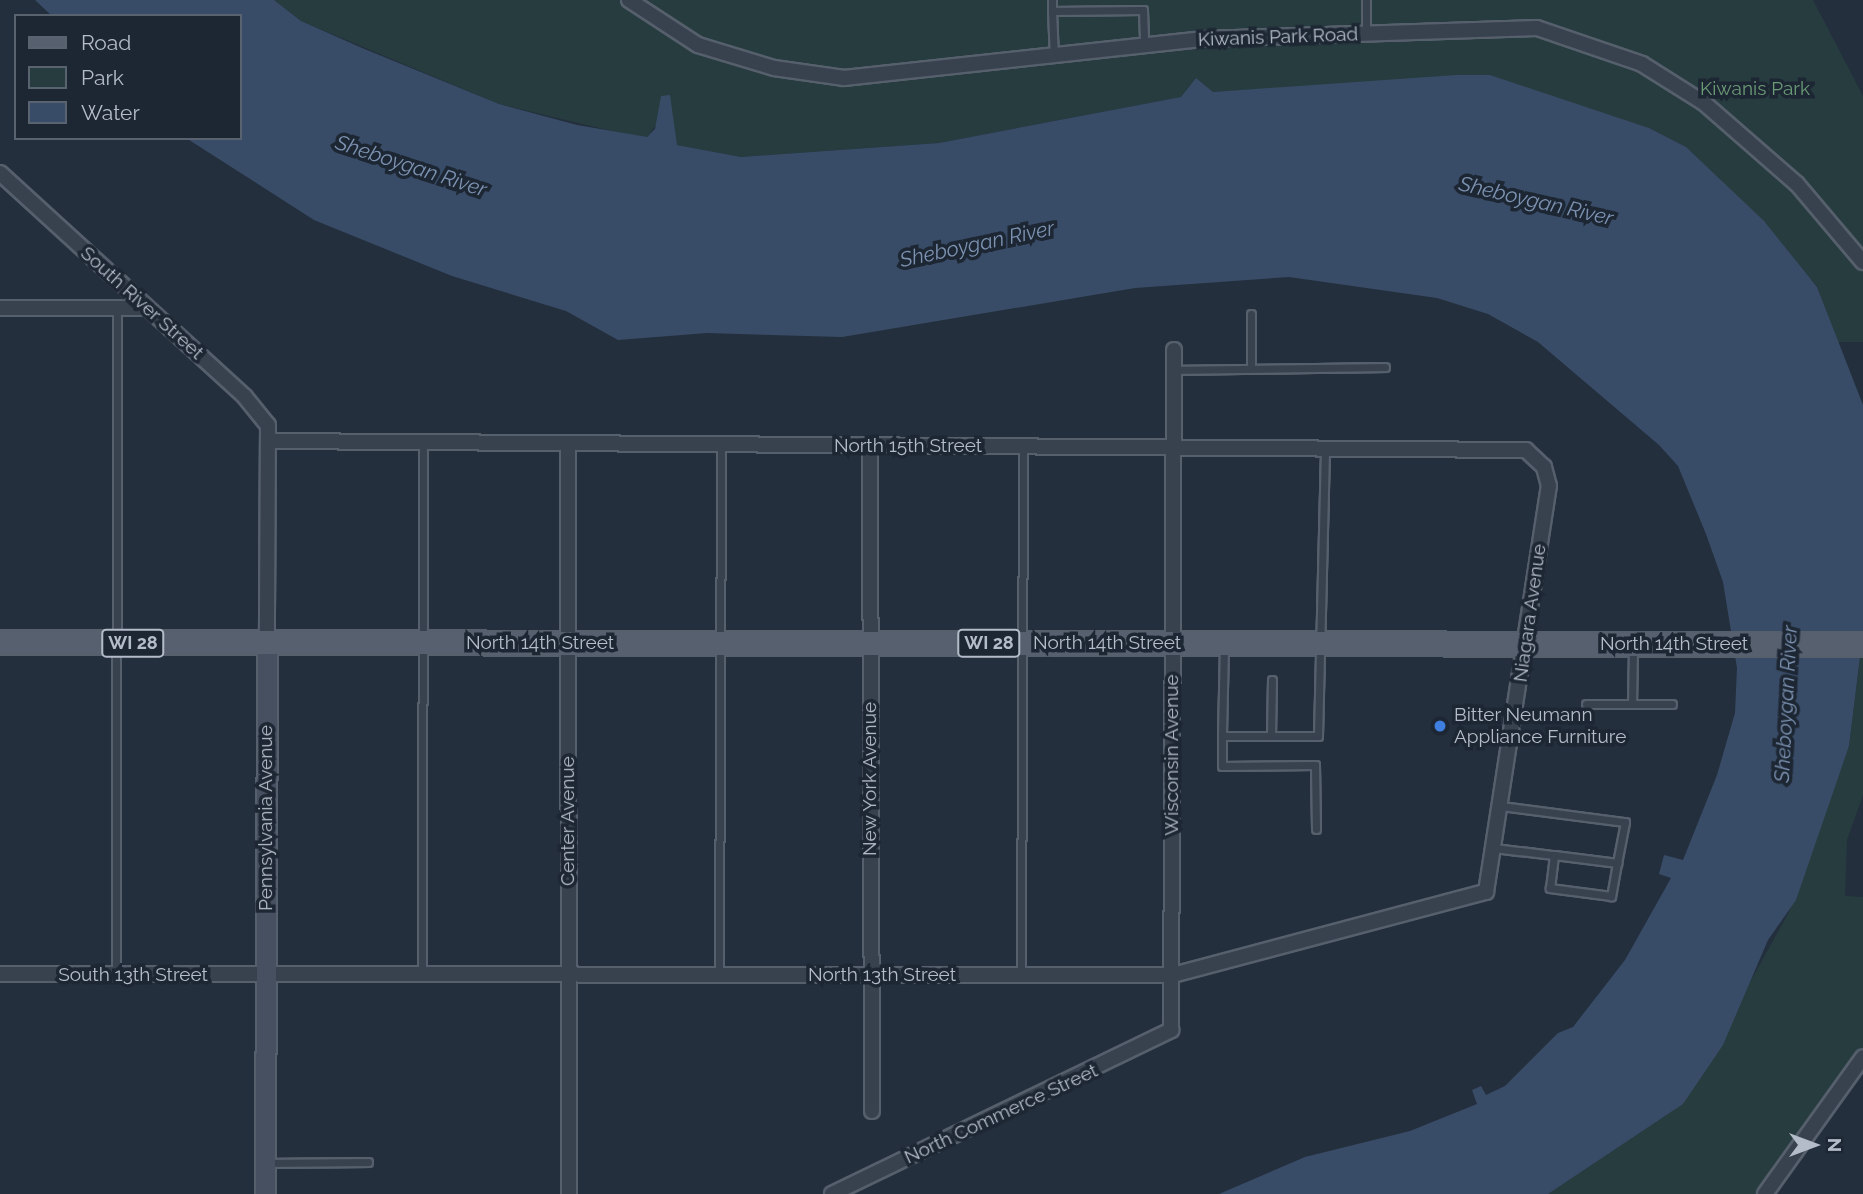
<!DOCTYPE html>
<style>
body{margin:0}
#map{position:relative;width:1863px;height:1194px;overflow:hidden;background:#242f3e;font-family:Raleway,sans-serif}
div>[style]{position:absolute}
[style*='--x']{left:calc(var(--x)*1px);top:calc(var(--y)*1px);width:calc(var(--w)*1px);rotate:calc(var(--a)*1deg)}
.green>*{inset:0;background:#263c3f}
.water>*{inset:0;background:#394c67}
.roads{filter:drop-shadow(2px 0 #565f6c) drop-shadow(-2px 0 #565f6c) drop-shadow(0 2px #565f6c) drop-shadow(0 -2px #565f6c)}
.lane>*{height:7px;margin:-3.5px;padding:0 3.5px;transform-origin:3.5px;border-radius:3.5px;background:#38414e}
.street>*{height:14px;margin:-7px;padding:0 7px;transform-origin:7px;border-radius:7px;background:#38414e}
.secondary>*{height:19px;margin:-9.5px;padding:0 9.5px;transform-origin:9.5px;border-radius:9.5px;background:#465061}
.primary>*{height:23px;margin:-11.5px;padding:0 11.5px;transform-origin:11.5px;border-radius:11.5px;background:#56606e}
.dots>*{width:19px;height:19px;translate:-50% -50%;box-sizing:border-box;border:4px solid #1d2633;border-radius:50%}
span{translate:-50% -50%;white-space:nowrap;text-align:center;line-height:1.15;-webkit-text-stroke:7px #1d2633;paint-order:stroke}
.shield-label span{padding:2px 5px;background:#1d2633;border:2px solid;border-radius:5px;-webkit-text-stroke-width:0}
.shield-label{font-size:18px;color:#b4bcc9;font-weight:700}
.street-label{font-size:19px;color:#b4bcc9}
.park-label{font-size:19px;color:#6b9a76}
.poi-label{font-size:19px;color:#b4bcc9}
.left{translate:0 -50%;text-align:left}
.water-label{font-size:21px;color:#7c92b1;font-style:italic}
.legend{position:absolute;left:14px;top:14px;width:228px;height:126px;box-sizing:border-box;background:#1d2633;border:2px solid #59626f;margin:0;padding:9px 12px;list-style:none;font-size:21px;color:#b4bcc9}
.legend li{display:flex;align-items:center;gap:14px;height:35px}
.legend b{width:35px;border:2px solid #59626f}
.north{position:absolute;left:1779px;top:1110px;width:70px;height:70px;-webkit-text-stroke:5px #1d2633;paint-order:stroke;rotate:90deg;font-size:19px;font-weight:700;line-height:28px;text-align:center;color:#b4bcc9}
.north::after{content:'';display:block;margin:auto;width:24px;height:32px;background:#b4bcc9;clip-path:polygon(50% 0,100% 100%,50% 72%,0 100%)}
</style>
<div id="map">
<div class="green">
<i style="clip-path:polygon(274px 0,1813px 0,1863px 96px,1863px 342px,1837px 342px,1817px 286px,1686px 147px,1649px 128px,1490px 75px,1213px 92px,1196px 78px,1181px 97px,939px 143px,741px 157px,677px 145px,670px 106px,647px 137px,637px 137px,499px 104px,301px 21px)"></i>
<i style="clip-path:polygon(1863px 632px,1863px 795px,1847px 840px,1845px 896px,1863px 897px,1863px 1057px,1762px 1194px,1548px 1194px,1674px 1110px,1754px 975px,1789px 912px,1849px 746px)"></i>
</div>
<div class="water">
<i style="clip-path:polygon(35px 0,274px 0,301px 21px,362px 48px,499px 104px,577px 125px,647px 137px,655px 129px,661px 96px,670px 95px,677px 145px,741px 157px,939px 143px,1181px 97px,1196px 78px,1213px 92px,1456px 75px,1490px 75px,1649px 128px,1686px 147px,1764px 221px,1817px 287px,1863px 405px,1863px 632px,1849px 746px,1796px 900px,1768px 940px,1723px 1045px,1683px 1104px,1548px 1194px,1219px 1194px,1305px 1157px,1410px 1131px,1477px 1104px,1472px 1090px,1481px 1086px,1486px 1095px,1505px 1086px,1558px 1033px,1573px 1027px,1625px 960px,1671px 878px,1659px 874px,1664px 855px,1683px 860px,1717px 775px,1735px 713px,1737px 668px,1723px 582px,1706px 534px,1678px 466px,1659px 445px,1538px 342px,1488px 314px,1437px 298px,1289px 277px,1135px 288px,842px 337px,707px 333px,618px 340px,566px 311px,452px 276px,314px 220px,186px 138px,240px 138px,240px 16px,52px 16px)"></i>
</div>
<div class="roads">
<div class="lane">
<i style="--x:1052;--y:0;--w:11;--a:90"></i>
<i style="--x:1366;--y:33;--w:33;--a:-90"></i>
<i style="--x:1054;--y:57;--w:46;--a:-92.5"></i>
<i style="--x:1052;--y:11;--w:91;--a:-0.6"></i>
<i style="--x:1143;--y:10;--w:36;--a:88"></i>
<i style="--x:1251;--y:314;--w:55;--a:90"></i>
<i style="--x:1173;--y:370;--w:212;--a:-0.8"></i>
<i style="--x:1224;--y:646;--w:90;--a:91.3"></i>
<i style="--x:1222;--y:736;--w:96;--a:0"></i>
<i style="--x:1318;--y:736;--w:288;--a:-88.6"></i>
<i style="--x:1633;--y:648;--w:56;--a:91"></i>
<i style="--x:1632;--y:704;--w:40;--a:0"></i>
<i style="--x:1586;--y:704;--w:46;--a:0"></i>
<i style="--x:1222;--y:736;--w:30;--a:90"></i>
<i style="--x:1222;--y:766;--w:93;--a:-0.6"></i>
<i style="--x:1315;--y:765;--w:64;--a:89.1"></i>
<i style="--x:1271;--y:736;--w:56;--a:-89"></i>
<i style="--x:1501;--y:806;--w:125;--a:7.4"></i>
<i style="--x:1625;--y:822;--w:42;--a:101"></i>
<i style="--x:1494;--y:848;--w:26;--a:7"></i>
<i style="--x:1520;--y:851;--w:34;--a:7"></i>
<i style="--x:1554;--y:855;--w:64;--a:7.2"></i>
<i style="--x:1617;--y:863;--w:34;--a:100"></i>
<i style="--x:1611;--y:896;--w:62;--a:-172.5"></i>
<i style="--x:1550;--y:888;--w:33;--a:-83"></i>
<i style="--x:116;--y:974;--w:667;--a:-89.91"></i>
<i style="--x:1021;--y:974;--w:528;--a:-89.78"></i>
<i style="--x:422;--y:975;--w:531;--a:-89.89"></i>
<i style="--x:719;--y:975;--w:528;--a:-89.78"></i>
<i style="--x:266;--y:1163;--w:102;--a:-0.6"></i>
</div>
<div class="street">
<i style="--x:629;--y:0;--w:82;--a:33.1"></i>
<i style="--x:698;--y:45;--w:79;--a:16.8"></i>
<i style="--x:774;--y:68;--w:71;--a:8.1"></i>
<i style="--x:844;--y:78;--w:362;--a:-6.2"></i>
<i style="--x:1204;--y:39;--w:333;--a:-1.9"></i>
<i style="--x:1537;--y:28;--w:111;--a:18.9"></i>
<i style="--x:1642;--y:64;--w:73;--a:32.2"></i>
<i style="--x:1704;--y:103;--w:123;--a:41.1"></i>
<i style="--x:1797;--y:184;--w:102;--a:49.8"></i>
<i style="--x:0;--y:173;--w:332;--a:42.4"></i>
<i style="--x:245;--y:397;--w:36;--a:51"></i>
<i style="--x:268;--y:425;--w:218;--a:90.3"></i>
<i style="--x:0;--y:308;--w:147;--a:0"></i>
<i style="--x:870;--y:446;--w:665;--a:89.83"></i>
<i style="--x:568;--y:447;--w:747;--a:89.92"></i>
<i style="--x:0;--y:974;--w:1173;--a:0.05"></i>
<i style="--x:1173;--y:975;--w:324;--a:-14.9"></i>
<i style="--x:1486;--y:892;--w:411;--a:-81.2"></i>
<i style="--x:1549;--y:486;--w:20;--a:-105"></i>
<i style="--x:1544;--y:467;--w:25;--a:-137"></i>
<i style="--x:1526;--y:450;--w:1254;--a:-179.59"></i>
<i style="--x:832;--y:1194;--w:377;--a:-25.8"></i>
<i style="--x:1171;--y:1030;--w:680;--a:-89.75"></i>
<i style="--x:1765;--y:1194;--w:168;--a:-54.4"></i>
</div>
<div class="secondary">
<i style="--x:265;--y:1194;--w:551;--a:-89.79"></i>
</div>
<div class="primary">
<i style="--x:0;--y:642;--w:1863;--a:0.06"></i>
</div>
</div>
<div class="dots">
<i style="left:1440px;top:726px;background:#3f7fe0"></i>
</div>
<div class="shield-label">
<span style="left:133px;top:643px">WI 28</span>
<span style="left:989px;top:643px">WI 28</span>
</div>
<div class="street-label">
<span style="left:1278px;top:37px;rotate:-2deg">Kiwanis Park Road</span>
<span style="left:142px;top:303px;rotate:42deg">South River Street</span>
<span style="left:908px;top:446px">North 15th Street</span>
<span style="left:1530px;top:613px;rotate:-82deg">Niagara Avenue</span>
<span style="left:540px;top:643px">North 14th Street</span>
<span style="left:1107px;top:643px">North 14th Street</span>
<span style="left:1674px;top:644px">North 14th Street</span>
<span style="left:1172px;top:755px;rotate:-90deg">Wisconsin Avenue</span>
<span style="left:870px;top:779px;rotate:-90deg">New York Avenue</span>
<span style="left:266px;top:818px;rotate:-90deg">Pennsylvania Avenue</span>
<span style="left:568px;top:821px;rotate:-90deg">Center Avenue</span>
<span style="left:133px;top:975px">South 13th Street</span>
<span style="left:882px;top:975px">North 13th Street</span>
<span style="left:1001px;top:1114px;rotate:-25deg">North Commerce Street</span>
</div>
<div class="park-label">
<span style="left:1755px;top:89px">Kiwanis Park</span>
</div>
<div class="poi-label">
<span class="left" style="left:1454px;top:726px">Bitter Neumann<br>Appliance Furniture</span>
</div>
<div class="water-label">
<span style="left:411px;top:166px;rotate:18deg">Sheboygan River</span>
<span style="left:1536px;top:201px;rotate:13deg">Sheboygan River</span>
<span style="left:977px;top:244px;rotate:-12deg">Sheboygan River</span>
<span style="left:1786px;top:704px;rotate:-87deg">Sheboygan River</span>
</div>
<ul class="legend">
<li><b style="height:9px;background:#56606e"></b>Road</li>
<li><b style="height:19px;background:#263c3f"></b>Park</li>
<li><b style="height:19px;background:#394c67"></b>Water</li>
</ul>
<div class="north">N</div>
</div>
